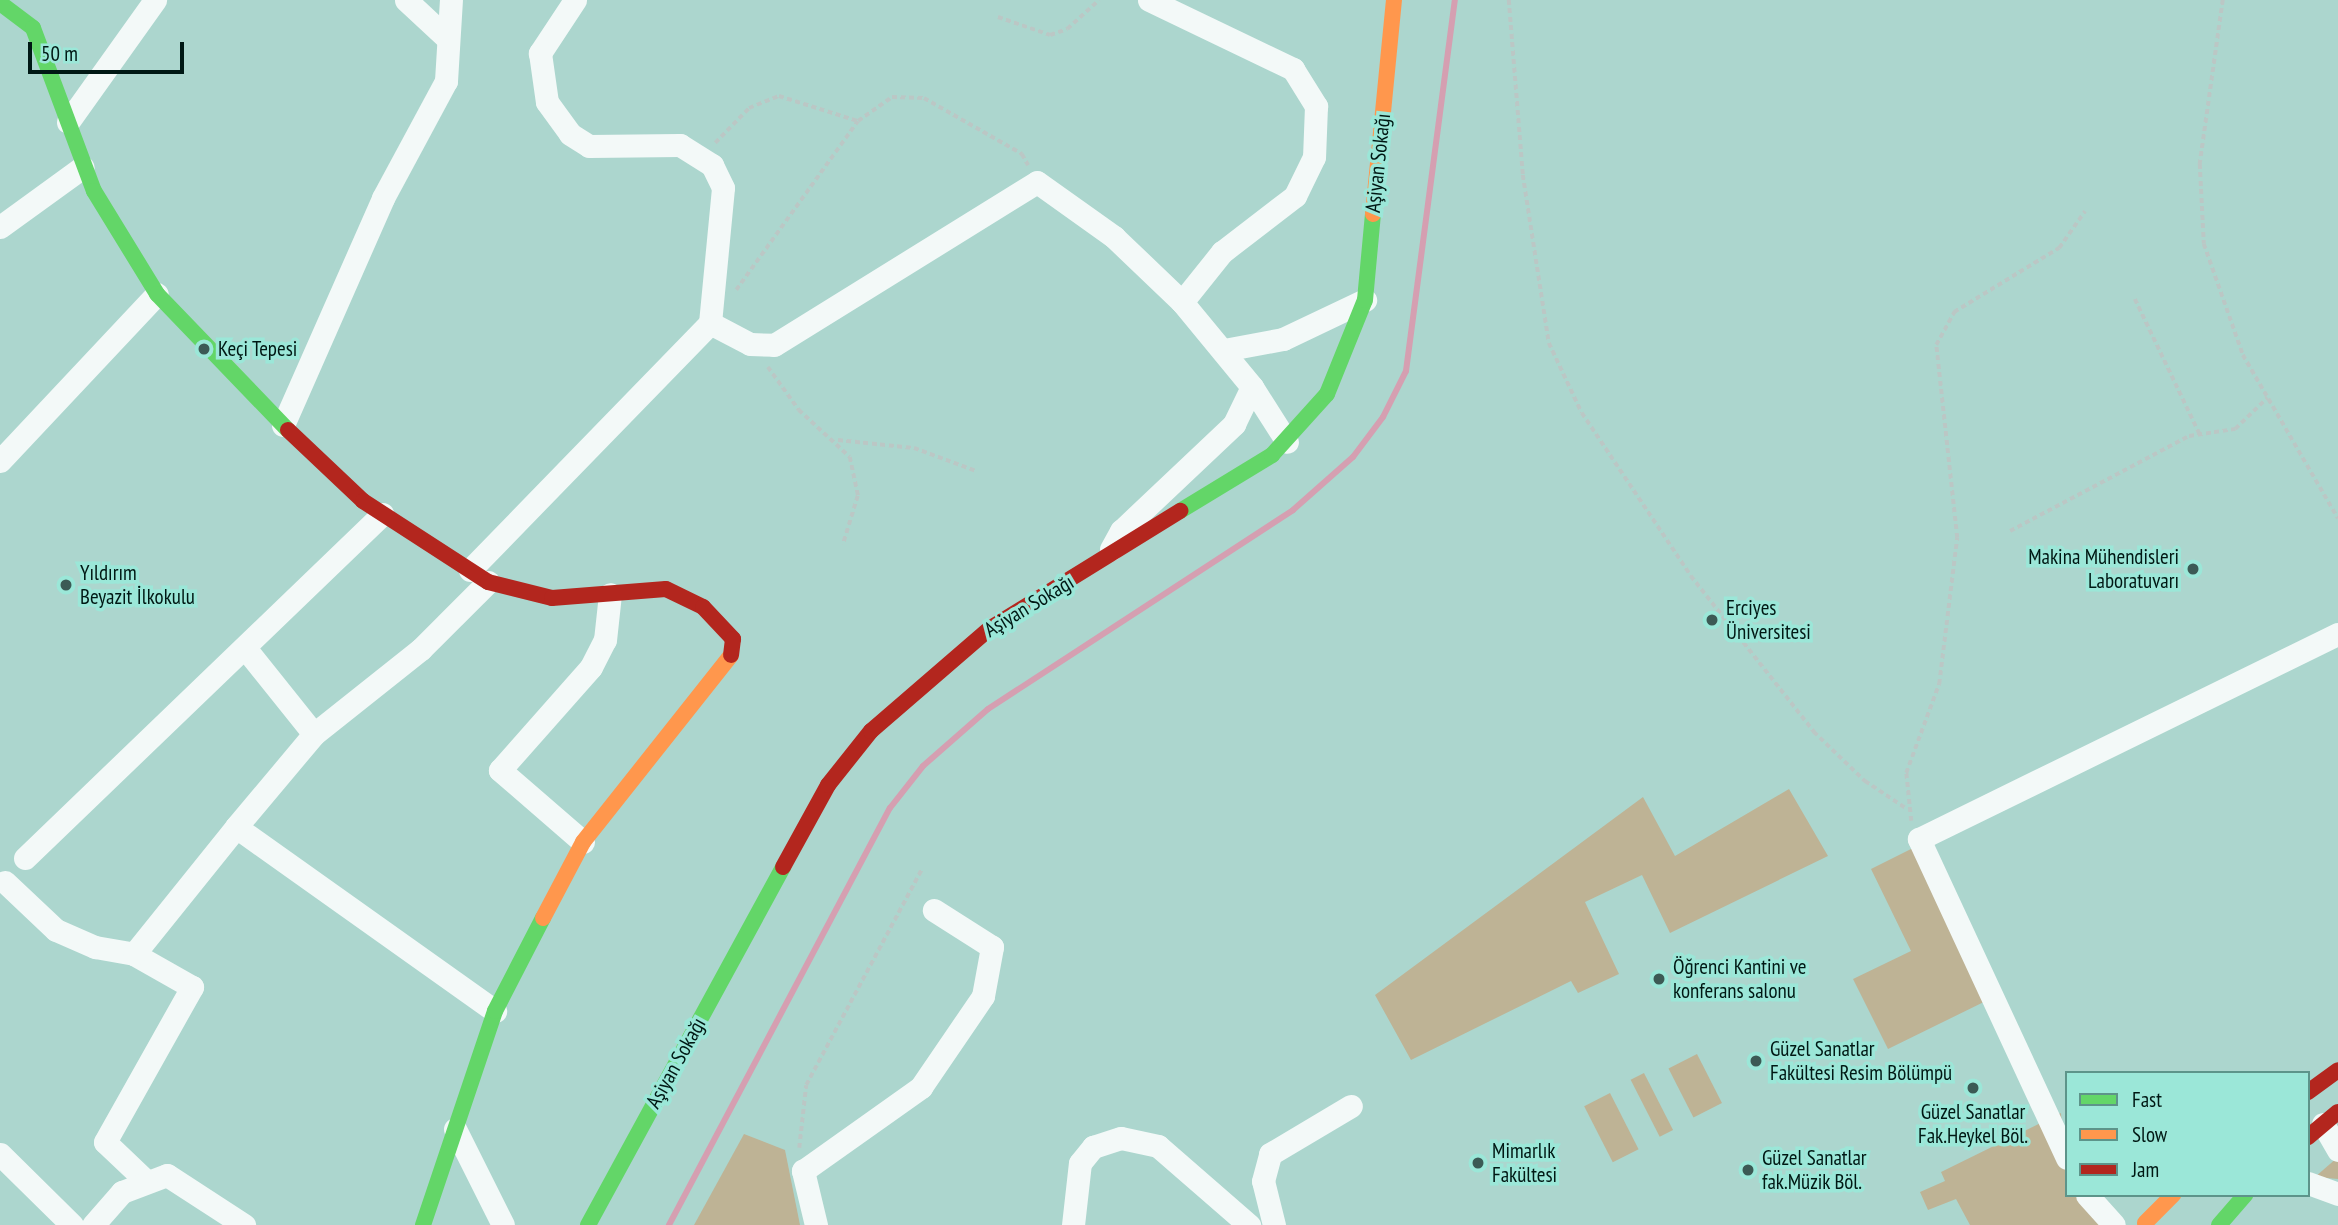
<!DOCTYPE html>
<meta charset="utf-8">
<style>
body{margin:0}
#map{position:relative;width:2338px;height:1225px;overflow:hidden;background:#acd6ce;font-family:"PT Sans Narrow",sans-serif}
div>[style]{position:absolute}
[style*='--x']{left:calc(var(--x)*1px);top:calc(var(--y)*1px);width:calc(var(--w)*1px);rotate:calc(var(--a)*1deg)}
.green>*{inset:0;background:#beb395;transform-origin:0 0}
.stream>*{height:6px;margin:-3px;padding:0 3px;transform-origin:3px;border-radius:3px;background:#d59fb1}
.path>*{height:3.5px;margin-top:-1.75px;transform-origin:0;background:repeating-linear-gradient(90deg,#bbc7c5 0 5px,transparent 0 8.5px)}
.street>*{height:23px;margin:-11.5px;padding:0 11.5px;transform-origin:11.5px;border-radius:11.5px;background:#f3f9f8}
.fast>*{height:16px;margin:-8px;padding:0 8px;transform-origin:8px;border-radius:8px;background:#63d668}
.slow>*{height:16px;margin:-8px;padding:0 8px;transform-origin:8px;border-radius:8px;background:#ff974d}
.jam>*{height:16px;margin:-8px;padding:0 8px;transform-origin:8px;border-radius:8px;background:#b3261e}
.dots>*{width:19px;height:19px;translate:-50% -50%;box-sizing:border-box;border:4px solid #9be7d8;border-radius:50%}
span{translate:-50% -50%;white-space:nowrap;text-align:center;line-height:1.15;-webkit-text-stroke:7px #9be7d8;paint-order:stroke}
.street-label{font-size:21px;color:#001814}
.poi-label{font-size:21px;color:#001814}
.left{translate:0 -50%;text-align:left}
.right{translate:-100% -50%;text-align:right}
.legend{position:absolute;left:2065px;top:1071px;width:245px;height:126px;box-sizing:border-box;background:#9be7d8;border:2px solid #5d948a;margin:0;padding:9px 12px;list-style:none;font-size:21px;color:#001814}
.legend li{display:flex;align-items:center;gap:14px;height:35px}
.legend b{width:35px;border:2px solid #5d948a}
.scale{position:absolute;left:28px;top:42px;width:156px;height:32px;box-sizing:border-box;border:4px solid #001814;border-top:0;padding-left:9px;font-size:21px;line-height:24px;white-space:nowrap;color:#001814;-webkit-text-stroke:5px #9be7d8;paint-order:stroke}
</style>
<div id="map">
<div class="green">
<i style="clip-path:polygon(1789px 789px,1828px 856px,1670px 933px,1642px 875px,1585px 902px,1619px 974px,1578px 993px,1571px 981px,1411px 1060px,1375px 995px,1643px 797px,1675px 856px)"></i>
<i style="clip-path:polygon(1919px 845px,1994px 997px,1888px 1049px,1853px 979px,1911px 951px,1871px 869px)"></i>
<i style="left:1697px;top:1054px;width:55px;height:32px;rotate:63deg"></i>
<i style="left:1644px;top:1073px;width:64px;height:15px;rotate:63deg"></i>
<i style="left:1610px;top:1093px;width:63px;height:29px;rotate:63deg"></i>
<i style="clip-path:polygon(2061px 1113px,2067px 1195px,2099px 1195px,2113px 1225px,1970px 1225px,1956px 1199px,1928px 1210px,1920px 1192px,1945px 1181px,1941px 1172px)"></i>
<i style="clip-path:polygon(744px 1134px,785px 1150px,800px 1225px,694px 1225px)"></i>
<i style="clip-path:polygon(2338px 1157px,2338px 1179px,2315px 1177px)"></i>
</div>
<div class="stream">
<i style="--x:669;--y:1225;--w:472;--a:-62.1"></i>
<i style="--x:890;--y:808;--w:53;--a:-51.8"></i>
<i style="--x:923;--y:766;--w:86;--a:-41.2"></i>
<i style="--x:988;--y:709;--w:364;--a:-33.1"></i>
<i style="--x:1293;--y:510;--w:80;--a:-41.5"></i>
<i style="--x:1353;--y:457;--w:50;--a:-53.1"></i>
<i style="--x:1383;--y:417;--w:51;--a:-63.4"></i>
<i style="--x:1406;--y:371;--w:374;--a:-82.5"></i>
</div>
<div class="path">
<i style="--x:1509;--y:0;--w:176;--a:85.4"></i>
<i style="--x:1523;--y:175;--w:170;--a:81.2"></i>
<i style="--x:1549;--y:343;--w:77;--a:64.8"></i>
<i style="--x:1582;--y:413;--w:196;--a:56.2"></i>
<i style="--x:1691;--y:576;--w:199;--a:51.7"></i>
<i style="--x:1814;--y:732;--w:71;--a:43.9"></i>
<i style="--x:1865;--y:781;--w:50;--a:33.7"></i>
<i style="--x:2223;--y:0;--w:166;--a:98"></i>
<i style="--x:2200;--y:164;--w:80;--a:87.1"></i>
<i style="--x:2204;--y:244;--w:118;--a:70.6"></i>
<i style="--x:2243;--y:355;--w:189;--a:59.8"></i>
<i style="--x:998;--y:17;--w:55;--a:19.1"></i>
<i style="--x:1050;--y:35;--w:18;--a:-19"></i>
<i style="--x:1067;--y:29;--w:43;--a:-42.2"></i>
<i style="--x:715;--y:143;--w:49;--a:-45.8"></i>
<i style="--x:749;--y:108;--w:32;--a:-22"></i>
<i style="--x:779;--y:96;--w:83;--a:17.6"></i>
<i style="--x:736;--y:290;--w:208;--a:-54.2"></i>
<i style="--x:858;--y:121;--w:42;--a:-35.2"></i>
<i style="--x:892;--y:97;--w:32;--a:2"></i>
<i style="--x:924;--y:98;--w:113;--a:29.7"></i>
<i style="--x:1022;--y:154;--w:13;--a:61"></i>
<i style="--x:2135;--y:299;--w:153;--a:64.4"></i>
<i style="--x:768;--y:367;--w:53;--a:54.2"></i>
<i style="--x:799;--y:410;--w:69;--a:42.7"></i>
<i style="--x:850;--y:457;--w:40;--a:78"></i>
<i style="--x:858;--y:496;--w:51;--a:107"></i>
<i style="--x:838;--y:440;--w:76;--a:6"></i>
<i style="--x:914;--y:448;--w:66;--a:20.4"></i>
<i style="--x:2010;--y:531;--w:203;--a:-28"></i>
<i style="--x:2189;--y:436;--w:47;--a:-8.7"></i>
<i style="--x:2235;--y:429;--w:45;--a:-44.1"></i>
<i style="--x:1911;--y:821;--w:48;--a:-95.9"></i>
<i style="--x:1906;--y:773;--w:95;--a:-69.7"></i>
<i style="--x:1939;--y:684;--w:147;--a:-83"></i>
<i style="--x:1957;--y:538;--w:194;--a:-96.2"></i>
<i style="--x:1936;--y:345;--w:38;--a:-61"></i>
<i style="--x:1954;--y:312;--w:123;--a:-31.4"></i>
<i style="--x:2059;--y:248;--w:45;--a:-54.9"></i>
<i style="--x:799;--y:1148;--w:63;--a:-83.7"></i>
<i style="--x:806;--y:1085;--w:245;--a:-61.8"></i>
</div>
<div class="street">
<i style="--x:406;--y:0;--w:57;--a:42.9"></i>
<i style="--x:575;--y:0;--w:64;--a:123.4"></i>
<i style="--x:540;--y:53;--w:49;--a:81.9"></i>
<i style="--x:547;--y:102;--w:39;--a:54"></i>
<i style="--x:570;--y:134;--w:22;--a:32"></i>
<i style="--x:589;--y:146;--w:91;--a:-0.6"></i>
<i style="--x:680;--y:145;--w:38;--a:32"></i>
<i style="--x:712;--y:165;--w:25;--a:64"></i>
<i style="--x:723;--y:188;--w:136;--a:95.5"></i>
<i style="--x:1149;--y:0;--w:160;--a:25.6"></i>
<i style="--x:1293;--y:69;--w:44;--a:58.1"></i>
<i style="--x:1316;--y:106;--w:51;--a:92.2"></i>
<i style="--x:1314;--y:157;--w:43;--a:116"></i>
<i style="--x:1295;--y:196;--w:92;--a:142.5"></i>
<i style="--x:1222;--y:252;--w:64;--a:128.7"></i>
<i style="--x:68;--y:122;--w:150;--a:-54.5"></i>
<i style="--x:0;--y:227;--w:102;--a:-35.9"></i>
<i style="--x:1224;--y:350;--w:60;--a:-10.6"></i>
<i style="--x:1283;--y:339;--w:91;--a:-25.4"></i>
<i style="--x:283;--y:425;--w:248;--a:-66.2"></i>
<i style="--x:383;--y:198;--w:133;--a:-61.7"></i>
<i style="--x:446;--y:81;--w:81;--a:-86.5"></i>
<i style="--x:0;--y:461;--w:229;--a:-46.8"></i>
<i style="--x:1111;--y:549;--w:21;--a:-61"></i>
<i style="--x:1121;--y:531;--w:156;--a:-43.4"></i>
<i style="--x:1234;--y:424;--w:41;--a:-64.1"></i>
<i style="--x:470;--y:570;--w:344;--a:-45.8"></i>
<i style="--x:710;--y:323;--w:45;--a:27.7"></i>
<i style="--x:750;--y:344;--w:24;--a:2"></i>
<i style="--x:774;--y:345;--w:309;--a:-31.8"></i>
<i style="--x:1037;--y:182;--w:95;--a:35.5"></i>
<i style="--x:1114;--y:237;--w:94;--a:43.7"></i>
<i style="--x:1182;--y:302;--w:110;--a:50.5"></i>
<i style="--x:1252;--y:387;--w:65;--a:57.5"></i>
<i style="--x:488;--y:582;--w:95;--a:135"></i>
<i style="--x:421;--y:649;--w:137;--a:141.5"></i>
<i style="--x:314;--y:734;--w:121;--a:130"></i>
<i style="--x:236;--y:827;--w:318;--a:35.4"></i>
<i style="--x:245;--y:648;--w:110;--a:51.3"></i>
<i style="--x:583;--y:842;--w:110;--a:-139.1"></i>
<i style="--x:500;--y:770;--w:137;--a:-48.5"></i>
<i style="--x:591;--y:667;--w:30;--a:-63"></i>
<i style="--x:605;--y:640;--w:46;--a:-83.8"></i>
<i style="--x:25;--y:858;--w:496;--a:-43.9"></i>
<i style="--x:5;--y:882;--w:70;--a:43.3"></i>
<i style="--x:56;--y:930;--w:43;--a:23.6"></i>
<i style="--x:95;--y:947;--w:40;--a:10"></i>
<i style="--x:2323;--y:1124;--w:30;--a:60"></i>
<i style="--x:455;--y:1129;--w:107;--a:63.4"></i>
<i style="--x:0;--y:1154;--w:101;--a:44.6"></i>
<i style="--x:2067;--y:1158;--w:352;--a:-114.9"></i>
<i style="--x:1919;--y:839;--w:466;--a:-26.1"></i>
<i style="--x:145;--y:1180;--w:55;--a:-136.5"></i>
<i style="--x:105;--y:1142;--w:178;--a:-60.7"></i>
<i style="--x:192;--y:987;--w:67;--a:-150.4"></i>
<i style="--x:134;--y:954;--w:163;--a:-51.2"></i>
<i style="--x:2308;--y:1183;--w:32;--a:20"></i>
<i style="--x:2087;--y:1195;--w:40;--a:48"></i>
<i style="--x:93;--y:1225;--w:44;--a:-48.7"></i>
<i style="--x:122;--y:1192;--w:48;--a:-20.7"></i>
<i style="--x:167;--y:1175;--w:92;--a:33"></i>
<i style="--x:816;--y:1225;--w:56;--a:-103.5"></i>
<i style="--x:803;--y:1171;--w:145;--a:-35.4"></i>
<i style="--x:921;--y:1087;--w:110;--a:-55.7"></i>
<i style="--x:983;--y:996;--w:50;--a:-79.6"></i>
<i style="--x:992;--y:947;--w:69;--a:-147.5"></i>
<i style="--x:1073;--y:1225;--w:62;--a:-83.6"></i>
<i style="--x:1080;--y:1163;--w:21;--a:-51"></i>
<i style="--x:1093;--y:1147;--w:29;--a:-18"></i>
<i style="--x:1121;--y:1138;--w:38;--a:12"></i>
<i style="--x:1158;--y:1146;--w:121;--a:41"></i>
<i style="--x:1274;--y:1225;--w:45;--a:-104"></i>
<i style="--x:1263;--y:1181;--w:28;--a:-75"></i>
<i style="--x:1270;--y:1154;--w:94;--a:-30.7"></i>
</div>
<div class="fast">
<i style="--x:0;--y:3;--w:41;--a:37.1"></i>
<i style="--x:33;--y:28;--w:174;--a:69.5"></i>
<i style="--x:94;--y:191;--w:121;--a:58.5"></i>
<i style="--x:157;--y:294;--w:189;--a:46.1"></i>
<i style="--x:1180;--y:511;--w:108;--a:-31.3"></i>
<i style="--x:1272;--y:455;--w:82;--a:-48"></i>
<i style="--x:1327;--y:394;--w:101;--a:-68"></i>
<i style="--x:1365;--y:300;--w:86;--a:-84.7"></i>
<i style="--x:423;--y:1225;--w:226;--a:-71.4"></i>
<i style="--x:495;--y:1011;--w:105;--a:-62.7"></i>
<i style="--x:588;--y:1225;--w:408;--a:-61.4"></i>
<i style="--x:2219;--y:1225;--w:40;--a:-49"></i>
</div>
<div class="slow">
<i style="--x:1373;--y:214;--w:215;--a:-84.4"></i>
<i style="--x:543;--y:918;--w:86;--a:-62.2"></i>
<i style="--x:583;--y:842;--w:238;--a:-51.6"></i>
<i style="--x:2145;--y:1223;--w:40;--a:-45"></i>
</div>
<div class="jam">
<i style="--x:288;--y:430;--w:103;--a:43.4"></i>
<i style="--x:363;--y:501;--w:149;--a:32.9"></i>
<i style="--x:488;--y:582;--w:66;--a:14"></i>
<i style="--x:552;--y:598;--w:114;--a:-4.5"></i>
<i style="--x:666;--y:589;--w:41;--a:25.9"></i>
<i style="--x:703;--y:607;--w:44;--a:46.8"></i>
<i style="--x:733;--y:639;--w:16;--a:97"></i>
<i style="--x:783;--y:867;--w:94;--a:-61.2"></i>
<i style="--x:828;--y:785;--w:69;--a:-51.5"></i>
<i style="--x:871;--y:731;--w:156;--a:-40.8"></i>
<i style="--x:989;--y:629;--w:225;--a:-31.7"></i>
<i style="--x:2308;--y:1092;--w:37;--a:-36"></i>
<i style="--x:2308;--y:1137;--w:39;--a:-40"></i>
</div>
<div class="dots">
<i style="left:204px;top:349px;background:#3c5a55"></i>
<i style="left:2193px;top:569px;background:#3c5a55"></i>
<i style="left:66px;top:585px;background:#3c5a55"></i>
<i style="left:1712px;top:620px;background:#3c5a55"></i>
<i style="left:1659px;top:979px;background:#3c5a55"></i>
<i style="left:1756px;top:1061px;background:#3c5a55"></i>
<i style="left:1973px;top:1088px;background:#3c5a55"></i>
<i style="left:1478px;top:1163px;background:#3c5a55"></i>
<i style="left:1748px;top:1170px;background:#3c5a55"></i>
</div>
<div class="street-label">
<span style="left:1378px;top:163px;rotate:-84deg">Aşiyan Sokağı</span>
<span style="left:1029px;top:606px;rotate:-31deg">Aşiyan Sokağı</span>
<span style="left:676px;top:1063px;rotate:-61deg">Aşiyan Sokağı</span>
</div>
<div class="poi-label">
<span class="left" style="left:218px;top:349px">Keçi Tepesi</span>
<span class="right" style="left:2179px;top:569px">Makina Mühendisleri<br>Laboratuvarı</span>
<span class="left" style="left:80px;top:585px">Yıldırım<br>Beyazit İlkokulu</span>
<span class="left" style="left:1726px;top:620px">Erciyes<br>Üniversitesi</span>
<span class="left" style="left:1673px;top:979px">Öğrenci Kantini ve<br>konferans salonu</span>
<span class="left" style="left:1770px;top:1061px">Güzel Sanatlar<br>Fakültesi Resim Bölümpü</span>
<span style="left:1973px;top:1124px">Güzel Sanatlar<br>Fak.Heykel Böl.</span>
<span class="left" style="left:1492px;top:1163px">Mimarlık<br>Fakültesi</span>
<span class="left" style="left:1762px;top:1170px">Güzel Sanatlar<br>fak.Müzik Böl.</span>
</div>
<ul class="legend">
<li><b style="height:9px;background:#63d668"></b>Fast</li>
<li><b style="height:9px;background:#ff974d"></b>Slow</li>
<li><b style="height:9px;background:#b3261e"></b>Jam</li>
</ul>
<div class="scale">50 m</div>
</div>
